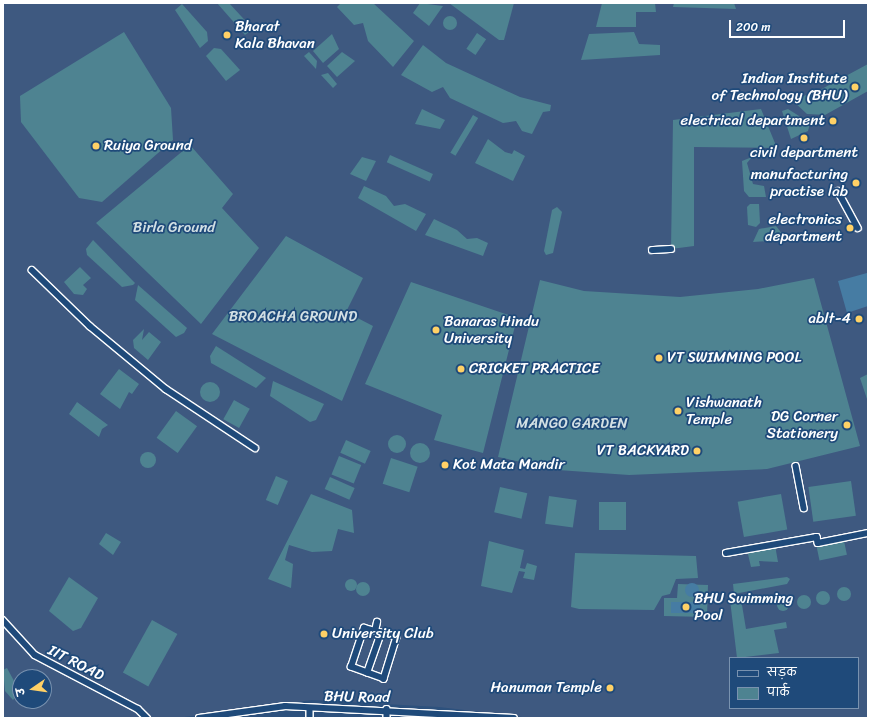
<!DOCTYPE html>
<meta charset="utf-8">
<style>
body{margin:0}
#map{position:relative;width:871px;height:721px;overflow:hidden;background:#2d517d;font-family:Sriracha,"Playpen Sans Deva",sans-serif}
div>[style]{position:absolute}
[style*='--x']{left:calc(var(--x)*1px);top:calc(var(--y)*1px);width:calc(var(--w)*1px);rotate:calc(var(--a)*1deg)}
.built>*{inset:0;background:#3e5980}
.green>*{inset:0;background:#4e8391;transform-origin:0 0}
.round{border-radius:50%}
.water>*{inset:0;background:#467ca3;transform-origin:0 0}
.roads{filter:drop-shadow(1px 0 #fff) drop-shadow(-1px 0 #fff) drop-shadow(0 1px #fff) drop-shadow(0 -1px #fff)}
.minor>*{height:5.5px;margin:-2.75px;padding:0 2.75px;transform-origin:2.75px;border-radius:2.75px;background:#1f4a7a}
.dots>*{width:11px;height:11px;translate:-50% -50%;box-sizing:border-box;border:2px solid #1f4a7a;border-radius:50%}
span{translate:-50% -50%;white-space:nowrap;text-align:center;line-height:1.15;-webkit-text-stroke:3.5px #1f4a7a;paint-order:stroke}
.poi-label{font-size:15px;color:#fff}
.left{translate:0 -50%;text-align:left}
.right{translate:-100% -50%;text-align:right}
.park-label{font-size:15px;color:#d3e0e4}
.street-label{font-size:15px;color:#fff}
.frame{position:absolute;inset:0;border:4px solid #fff;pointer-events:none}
.legend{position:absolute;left:729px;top:657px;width:130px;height:52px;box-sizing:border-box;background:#1f4a7a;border:1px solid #7992af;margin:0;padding:5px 7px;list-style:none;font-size:12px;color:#fff}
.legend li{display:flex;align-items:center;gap:8px;height:20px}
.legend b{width:20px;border:1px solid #7992af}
.north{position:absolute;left:12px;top:669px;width:40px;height:40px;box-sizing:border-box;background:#1f4a7a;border:1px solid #7992af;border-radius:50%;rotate:257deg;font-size:11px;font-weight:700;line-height:16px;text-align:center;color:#fff}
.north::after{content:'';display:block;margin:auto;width:14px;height:18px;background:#ffd166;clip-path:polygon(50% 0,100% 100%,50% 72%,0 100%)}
.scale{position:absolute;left:729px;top:20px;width:116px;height:18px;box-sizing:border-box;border:2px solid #fff;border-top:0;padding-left:5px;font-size:12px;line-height:14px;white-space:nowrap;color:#fff;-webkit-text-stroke:3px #1f4a7a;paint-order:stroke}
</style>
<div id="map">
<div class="built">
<i style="clip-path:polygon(evenodd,3px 3px,868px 3px,868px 718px,531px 718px,439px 707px,312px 700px,177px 718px,3px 718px,3px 3px,730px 658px,858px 658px,858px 708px,730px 708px,730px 658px,3px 3px,20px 677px,44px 677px,44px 701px,20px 701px,20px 677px)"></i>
</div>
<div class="green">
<i style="clip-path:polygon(217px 3px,229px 3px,253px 29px,245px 35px)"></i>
<i style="clip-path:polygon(341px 3px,373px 3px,414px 41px,393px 67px,368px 41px,363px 23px,354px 25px,337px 7px)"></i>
<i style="clip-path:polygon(420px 3px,443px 6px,429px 26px,413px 13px)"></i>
<i style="clip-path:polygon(449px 3px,514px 3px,504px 40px,499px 40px)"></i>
<i style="clip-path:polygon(602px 3px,655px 3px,656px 12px,636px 12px,636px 27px,596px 27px)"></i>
<i style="clip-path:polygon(674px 3px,734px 3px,736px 9px,673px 7px)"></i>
<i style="clip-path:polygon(182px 4px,207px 32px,208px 41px,200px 48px,175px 10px)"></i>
<i class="round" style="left:443px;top:16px;width:14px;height:14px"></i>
<i style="clip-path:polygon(124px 32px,171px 108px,173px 140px,102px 202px,79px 198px,21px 122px,20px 96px)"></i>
<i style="clip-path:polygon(634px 32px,639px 44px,660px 45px,660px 55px,581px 60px,589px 34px)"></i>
<i style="left:477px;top:33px;width:11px;height:19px;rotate:34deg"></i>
<i style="clip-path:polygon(332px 34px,339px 49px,323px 63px,313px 51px)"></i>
<i style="clip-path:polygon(423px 45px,446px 63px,520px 97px,551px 105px,550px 111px,543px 112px,532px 134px,522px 131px,516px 121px,503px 123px,450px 98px,443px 87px,432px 92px,401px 75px)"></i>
<i style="clip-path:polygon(214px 48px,221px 49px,240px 70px,226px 81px,206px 56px)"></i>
<i style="clip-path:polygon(309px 52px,317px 61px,316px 69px,304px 56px)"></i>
<i style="clip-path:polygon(342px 52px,355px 61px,337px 77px,327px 66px)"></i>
<i style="clip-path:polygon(868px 64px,868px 91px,825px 115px,807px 114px,792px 100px,818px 91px)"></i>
<i style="clip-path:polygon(328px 73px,337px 84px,333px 88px,321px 75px)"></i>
<i style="clip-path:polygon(422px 109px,445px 120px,440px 129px,415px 124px)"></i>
<i style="clip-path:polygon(761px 109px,777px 148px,694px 147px,694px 246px,671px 249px,673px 120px)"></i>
<i style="clip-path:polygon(788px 109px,810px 123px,808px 131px,791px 139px,782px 111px)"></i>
<i style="left:473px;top:115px;width:6px;height:44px;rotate:31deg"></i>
<i style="clip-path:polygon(488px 139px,505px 152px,512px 154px,514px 150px,525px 156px,513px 181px,475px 163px)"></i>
<i style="clip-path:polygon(190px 145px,233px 194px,222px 208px,259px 248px,201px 324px,96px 223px)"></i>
<i style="left:390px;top:155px;width:47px;height:8px;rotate:24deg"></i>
<i style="clip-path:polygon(362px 157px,376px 161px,366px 181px,350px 174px)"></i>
<i style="clip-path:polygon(752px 157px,747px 163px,753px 184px,764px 186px,766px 197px,749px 197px,744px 191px,742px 161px)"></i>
<i style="clip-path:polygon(364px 186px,386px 196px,394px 206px,405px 204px,426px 214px,416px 231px,358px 198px)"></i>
<i style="clip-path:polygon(750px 204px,759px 204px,760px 223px,756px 227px,748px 225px,747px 207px)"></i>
<i style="clip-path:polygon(557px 207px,562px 212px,553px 253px,546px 255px,544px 251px,552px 210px)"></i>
<i style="clip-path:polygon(434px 219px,457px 230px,467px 239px,477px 238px,488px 243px,483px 256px,425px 235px)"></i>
<i style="clip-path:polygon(776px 226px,787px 240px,753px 242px,759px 229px)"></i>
<i style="clip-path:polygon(286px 236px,363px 278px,346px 312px,373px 326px,342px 401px,212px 334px)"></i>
<i style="clip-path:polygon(93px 240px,135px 283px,133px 285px,122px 287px,87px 255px,86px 249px)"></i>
<i style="clip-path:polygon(80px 267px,91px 278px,83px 285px,87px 289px,83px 295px,74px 294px,64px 282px)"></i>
<i style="clip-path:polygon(814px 278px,860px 446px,767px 469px,629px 475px,558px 470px,498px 457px,540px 280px,584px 291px,680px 297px,758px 289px)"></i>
<i style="clip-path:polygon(411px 282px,517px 318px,483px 453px,434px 440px,442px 415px,365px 384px)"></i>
<i style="clip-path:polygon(138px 285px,187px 328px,184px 333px,176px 337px,135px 300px)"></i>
<i style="clip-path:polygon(144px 329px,142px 340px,149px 332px,161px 342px,148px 360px,134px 348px,133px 340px)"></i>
<i style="clip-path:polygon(216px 346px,266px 378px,256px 388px,211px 363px,210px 356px)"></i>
<i style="clip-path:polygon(119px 369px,139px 384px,132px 394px,129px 392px,120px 409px,100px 394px)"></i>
<i style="clip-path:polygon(868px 374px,868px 402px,860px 378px)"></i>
<i style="clip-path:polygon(273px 381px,324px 404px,316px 420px,310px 422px,270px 396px)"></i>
<i class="round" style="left:200px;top:382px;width:20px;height:20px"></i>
<i style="left:234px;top:400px;width:18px;height:22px;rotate:29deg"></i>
<i style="clip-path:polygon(77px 402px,108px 425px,102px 429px,99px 437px,69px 414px)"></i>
<i style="left:176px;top:411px;width:26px;height:33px;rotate:36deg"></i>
<i class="round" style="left:388px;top:435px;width:18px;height:18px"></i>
<i style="left:346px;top:440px;width:27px;height:14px;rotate:24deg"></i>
<i class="round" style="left:410px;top:443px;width:20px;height:20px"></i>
<i class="round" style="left:140px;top:452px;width:16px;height:16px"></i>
<i style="left:339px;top:456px;width:24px;height:20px;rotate:22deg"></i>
<i style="left:391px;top:458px;width:28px;height:27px;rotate:18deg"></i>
<i style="left:276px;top:476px;width:13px;height:26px;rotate:23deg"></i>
<i style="left:330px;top:477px;width:27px;height:13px;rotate:24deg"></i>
<i style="left:851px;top:481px;width:35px;height:43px;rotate:82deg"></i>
<i style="left:500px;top:487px;width:28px;height:26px;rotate:13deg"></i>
<i style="clip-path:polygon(311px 494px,352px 510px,354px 533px,338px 529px,332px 551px,312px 552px,289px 545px,285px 560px,293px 564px,291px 588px,268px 579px)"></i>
<i style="left:781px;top:494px;width:36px;height:44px;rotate:80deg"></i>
<i style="left:549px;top:496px;width:28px;height:28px;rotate:8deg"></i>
<i style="left:599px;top:502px;width:27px;height:28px"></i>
<i style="clip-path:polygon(106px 533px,121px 542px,113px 555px,99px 544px)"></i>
<i style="clip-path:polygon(489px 541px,524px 550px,520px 568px,525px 569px,527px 563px,537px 566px,534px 580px,523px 578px,525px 572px,519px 571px,512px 593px,481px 586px)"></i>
<i style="left:844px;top:541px;width:14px;height:28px;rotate:78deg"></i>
<i style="clip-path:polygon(775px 545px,778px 562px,759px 561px,760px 566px,751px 567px,747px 550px)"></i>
<i style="clip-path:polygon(575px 553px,696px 556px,698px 578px,676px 579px,670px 594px,662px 596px,654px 610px,579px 609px,571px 607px)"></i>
<i style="clip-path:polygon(69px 577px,98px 598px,81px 628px,73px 631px,49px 611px)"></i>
<i style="clip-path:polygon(787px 577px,790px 579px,787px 584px,734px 594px,733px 584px)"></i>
<i class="round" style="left:345px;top:579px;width:12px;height:12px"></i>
<i class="round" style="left:356px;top:582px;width:14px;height:14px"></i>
<i style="clip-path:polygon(678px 584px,708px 585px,707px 617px,664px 616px,664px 598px,677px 598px)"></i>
<i class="round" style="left:837px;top:587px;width:14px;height:14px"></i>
<i class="round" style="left:816px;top:591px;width:14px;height:14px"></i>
<i class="round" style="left:797px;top:595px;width:14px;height:14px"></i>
<i style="clip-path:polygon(741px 599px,746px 629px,786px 622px,787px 628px,774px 630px,779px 653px,737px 658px,730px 600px)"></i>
<i class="round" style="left:777px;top:599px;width:12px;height:12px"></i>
<i style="left:152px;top:620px;width:29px;height:60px;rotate:29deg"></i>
<i style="clip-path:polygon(7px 668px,20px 692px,13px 700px,5px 691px,3px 670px)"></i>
</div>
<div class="water">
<i style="clip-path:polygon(867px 273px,868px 306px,847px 313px,838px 281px)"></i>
<i class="round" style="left:685px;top:583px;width:14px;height:14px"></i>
<i style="left:671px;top:602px;width:29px;height:11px"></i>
</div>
<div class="roads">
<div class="minor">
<i style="--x:838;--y:191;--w:42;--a:61.6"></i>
<i style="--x:652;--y:250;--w:19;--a:-3"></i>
<i style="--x:32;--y:270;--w:81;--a:44"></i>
<i style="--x:90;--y:326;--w:99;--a:39.7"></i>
<i style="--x:166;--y:389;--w:107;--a:33.5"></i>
<i style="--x:796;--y:466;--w:43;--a:79.2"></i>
<i style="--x:726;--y:553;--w:92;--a:-10"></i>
<i style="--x:817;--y:537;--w:6;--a:81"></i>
<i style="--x:818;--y:543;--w:51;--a:-11.3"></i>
<i style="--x:3;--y:620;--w:47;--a:47.6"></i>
<i style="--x:35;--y:655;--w:116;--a:27.7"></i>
<i style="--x:138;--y:709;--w:13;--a:45"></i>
<i style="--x:364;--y:628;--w:34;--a:15"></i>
<i style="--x:397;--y:637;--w:44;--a:107.2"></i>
<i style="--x:384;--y:679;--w:35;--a:-160"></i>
<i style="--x:351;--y:667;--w:41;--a:-71.6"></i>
<i style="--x:375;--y:631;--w:9;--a:-77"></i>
<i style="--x:367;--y:673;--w:42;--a:-70.7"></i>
<i style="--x:310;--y:708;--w:10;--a:90"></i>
<i style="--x:387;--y:709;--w:9;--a:90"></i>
<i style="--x:199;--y:718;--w:87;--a:-7.9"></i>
<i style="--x:285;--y:706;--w:229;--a:3"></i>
</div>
</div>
<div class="dots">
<i style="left:227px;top:35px;background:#ffd166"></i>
<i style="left:855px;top:87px;background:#ffd166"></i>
<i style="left:833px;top:121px;background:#ffd166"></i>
<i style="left:804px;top:138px;background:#ffd166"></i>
<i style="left:96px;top:146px;background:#ffd166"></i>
<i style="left:856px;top:183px;background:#ffd166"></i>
<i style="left:850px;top:228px;background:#ffd166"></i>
<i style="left:859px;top:319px;background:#ffd166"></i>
<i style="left:436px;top:330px;background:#ffd166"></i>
<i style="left:659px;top:358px;background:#ffd166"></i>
<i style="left:461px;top:369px;background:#ffd166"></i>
<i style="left:678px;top:411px;background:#ffd166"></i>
<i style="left:847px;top:425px;background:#ffd166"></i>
<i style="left:697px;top:451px;background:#ffd166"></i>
<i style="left:445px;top:465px;background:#ffd166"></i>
<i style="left:686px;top:607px;background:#ffd166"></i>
<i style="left:324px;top:634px;background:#ffd166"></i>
<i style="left:610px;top:688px;background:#ffd166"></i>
</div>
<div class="poi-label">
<span class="left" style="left:235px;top:35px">Bharat<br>Kala Bhavan</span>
<span class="right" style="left:847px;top:87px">Indian Institute<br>of Technology (BHU)</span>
<span class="right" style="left:825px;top:121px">electrical department</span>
<span class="left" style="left:104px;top:146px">Ruiya Ground</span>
<span style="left:804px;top:153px">civil department</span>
<span class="right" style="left:848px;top:183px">manufacturing<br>practise lab</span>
<span class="right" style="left:842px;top:228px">electronics<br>department</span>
<span class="right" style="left:851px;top:319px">ablt-4</span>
<span class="left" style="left:444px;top:330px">Banaras Hindu<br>University</span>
<span class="left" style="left:667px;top:358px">VT SWIMMING POOL</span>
<span class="left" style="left:469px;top:369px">CRICKET PRACTICE</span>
<span class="left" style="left:686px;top:411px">Vishwanath<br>Temple</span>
<span class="right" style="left:838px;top:425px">DG Corner<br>Stationery</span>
<span class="right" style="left:689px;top:451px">VT BACKYARD</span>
<span class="left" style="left:453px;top:465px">Kot Mata Mandir</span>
<span class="left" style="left:694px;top:607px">BHU Swimming<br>Pool</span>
<span class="left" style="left:332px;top:634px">University Club</span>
<span class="right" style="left:602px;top:688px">Hanuman Temple</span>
</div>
<div class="park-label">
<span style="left:174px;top:228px">Birla Ground</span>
<span style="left:293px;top:317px">BROACHA GROUND</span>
<span style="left:572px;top:424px">MANGO GARDEN</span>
</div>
<div class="street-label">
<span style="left:76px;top:663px;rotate:27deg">IIT ROAD</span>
<span style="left:357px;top:697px;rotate:1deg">BHU Road</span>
</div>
<div class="frame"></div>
<ul class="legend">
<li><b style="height:5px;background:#1f4a7a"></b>सड़क</li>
<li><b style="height:11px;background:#4e8391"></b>पार्क</li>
</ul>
<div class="north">उ</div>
<div class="scale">200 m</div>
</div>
